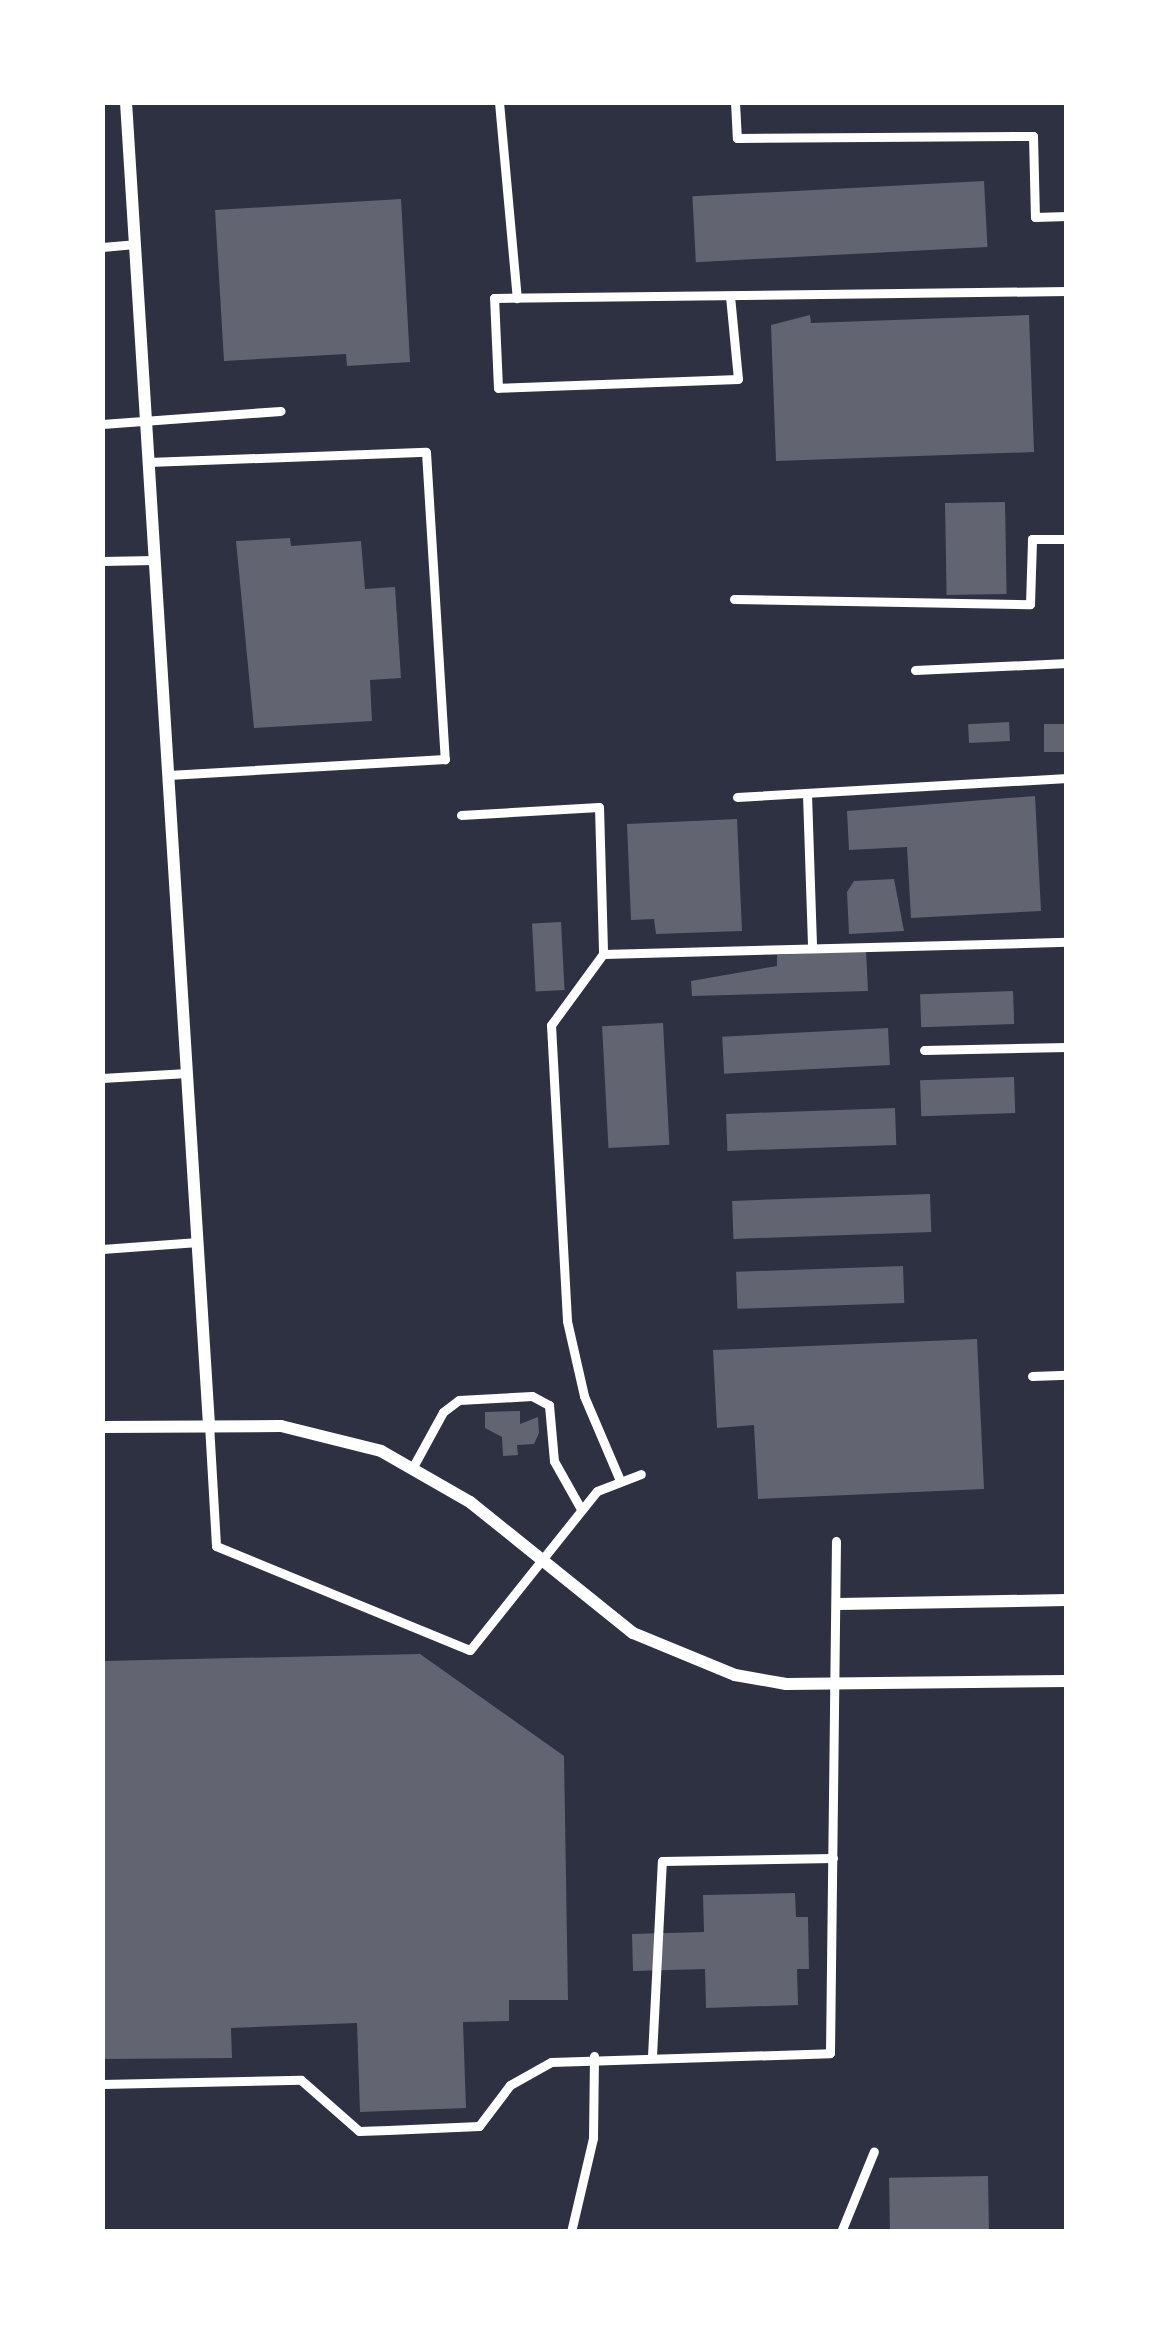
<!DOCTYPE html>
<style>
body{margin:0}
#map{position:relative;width:1169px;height:2334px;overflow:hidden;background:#2d3142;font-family:Cabin,sans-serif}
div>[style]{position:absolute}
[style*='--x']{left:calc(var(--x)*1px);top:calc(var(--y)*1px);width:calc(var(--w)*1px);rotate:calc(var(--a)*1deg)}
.building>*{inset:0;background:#626471;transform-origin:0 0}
.service>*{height:9px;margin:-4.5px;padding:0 4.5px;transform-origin:4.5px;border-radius:4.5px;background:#fff}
.minor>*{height:12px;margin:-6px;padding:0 6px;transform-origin:6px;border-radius:6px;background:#fff}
span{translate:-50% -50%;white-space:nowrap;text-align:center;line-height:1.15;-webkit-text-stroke:9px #fff;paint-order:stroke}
.frame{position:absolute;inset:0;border:105px solid #fff;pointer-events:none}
</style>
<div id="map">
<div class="building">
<i style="left:984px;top:181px;width:66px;height:292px;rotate:87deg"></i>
<i style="clip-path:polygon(401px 199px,410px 362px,347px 366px,346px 354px,224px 361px,215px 210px)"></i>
<i style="clip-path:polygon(810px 315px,811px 323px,1029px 315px,1034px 452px,776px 461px,771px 325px)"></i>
<i style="left:1005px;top:502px;width:92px;height:60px;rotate:89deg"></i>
<i style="clip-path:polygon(290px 538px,291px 546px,361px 541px,365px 589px,395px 587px,401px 678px,370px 680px,372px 721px,254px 728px,236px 541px)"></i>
<i style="left:1009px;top:722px;width:19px;height:41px;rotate:87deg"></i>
<i style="left:1067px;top:724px;width:28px;height:23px;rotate:90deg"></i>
<i style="clip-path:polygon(1035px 796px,1041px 911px,911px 918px,907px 847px,849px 850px,847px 811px)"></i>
<i style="clip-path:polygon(737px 819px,742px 931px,656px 934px,654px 919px,631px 920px,627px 824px)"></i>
<i style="clip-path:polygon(894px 879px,904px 931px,849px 934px,847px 892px,854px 881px)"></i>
<i style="left:561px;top:922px;width:68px;height:29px;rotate:87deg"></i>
<i style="clip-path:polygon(866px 950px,868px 991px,692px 996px,691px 981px,777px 966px,777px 955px)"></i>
<i style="left:1013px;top:991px;width:33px;height:93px;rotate:88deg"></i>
<i style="left:663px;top:1023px;width:122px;height:61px;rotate:87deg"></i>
<i style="left:888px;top:1028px;width:37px;height:166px;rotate:87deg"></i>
<i style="left:1014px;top:1077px;width:36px;height:94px;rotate:88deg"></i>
<i style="left:895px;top:1108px;width:37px;height:169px;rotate:88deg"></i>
<i style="left:930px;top:1194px;width:38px;height:198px;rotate:88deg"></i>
<i style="left:903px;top:1266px;width:37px;height:167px;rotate:88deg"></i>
<i style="clip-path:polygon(977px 1339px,984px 1489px,758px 1499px,754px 1425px,717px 1428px,713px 1350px)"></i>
<i style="clip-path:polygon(520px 1411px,520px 1424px,538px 1417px,539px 1433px,534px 1444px,517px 1445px,518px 1455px,503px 1456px,502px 1437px,485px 1428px,485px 1412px)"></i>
<i style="clip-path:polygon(420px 1654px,564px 1756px,568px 2000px,509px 2000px,509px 2021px,463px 2022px,466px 2108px,360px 2112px,357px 2023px,231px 2028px,232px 2058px,102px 2059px,102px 1661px)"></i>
<i style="clip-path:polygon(795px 1893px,796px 1917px,808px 1917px,809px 1969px,797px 1969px,798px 2005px,706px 2008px,705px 1969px,633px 1971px,632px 1934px,704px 1932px,703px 1895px)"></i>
<i style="left:988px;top:2176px;width:56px;height:99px;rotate:89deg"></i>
</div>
<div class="service">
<i style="--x:499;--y:102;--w:197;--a:84.8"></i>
<i style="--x:735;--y:102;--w:36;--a:87"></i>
<i style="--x:737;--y:138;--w:296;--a:-0.4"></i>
<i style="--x:1033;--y:136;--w:81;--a:88.6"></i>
<i style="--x:1035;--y:217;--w:32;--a:-2"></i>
<i style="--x:102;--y:247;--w:33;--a:-5"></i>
<i style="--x:730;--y:296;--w:83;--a:84.5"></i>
<i style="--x:738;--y:379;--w:240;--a:177.9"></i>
<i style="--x:498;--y:388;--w:90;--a:-92.5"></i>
<i style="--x:494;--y:298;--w:573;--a:-0.7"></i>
<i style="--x:102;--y:424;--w:179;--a:-4.2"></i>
<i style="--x:148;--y:462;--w:278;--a:-2.1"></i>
<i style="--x:426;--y:452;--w:308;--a:86.5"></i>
<i style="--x:445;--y:759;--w:277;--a:176.7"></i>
<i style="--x:102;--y:561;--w:52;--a:-1.1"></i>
<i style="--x:734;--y:599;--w:296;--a:1"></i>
<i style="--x:1030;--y:604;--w:65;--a:-88.2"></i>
<i style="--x:1032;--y:539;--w:35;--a:0"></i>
<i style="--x:915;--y:670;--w:152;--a:-2.6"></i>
<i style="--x:807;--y:794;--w:150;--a:88.1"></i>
<i style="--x:737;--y:797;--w:331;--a:-3.3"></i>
<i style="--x:461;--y:815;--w:138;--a:-3.3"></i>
<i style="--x:599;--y:807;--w:147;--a:88.4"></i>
<i style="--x:603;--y:954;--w:464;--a:-1.5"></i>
<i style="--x:603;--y:954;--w:88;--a:126.2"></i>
<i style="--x:551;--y:1025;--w:296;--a:86.9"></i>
<i style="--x:567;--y:1321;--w:77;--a:77.2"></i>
<i style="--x:584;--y:1396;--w:89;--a:66.9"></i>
<i style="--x:924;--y:1050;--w:143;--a:-1.2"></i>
<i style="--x:102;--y:1078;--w:85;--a:-3.4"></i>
<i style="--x:102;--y:1249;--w:96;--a:-4.2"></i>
<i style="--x:1032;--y:1376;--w:35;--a:-2"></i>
<i style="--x:209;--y:1424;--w:122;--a:86.7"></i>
<i style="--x:216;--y:1546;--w:274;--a:22.3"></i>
<i style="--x:470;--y:1650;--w:203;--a:-51.4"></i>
<i style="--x:597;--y:1491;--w:47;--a:-21.1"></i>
<i style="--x:414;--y:1465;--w:60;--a:-61.3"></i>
<i style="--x:443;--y:1412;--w:20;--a:-37"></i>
<i style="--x:459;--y:1400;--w:73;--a:-3.1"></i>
<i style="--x:532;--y:1396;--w:19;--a:28"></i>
<i style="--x:549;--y:1405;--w:56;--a:84.9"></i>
<i style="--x:554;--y:1461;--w:55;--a:60.6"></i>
<i style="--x:652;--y:2056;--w:195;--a:-87.1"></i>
<i style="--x:662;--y:1861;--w:171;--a:-1"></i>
<i style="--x:102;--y:2084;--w:199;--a:-1.2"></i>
<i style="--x:301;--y:2080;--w:77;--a:41.3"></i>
<i style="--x:359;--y:2131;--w:29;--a:-2"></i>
<i style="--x:388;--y:2130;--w:91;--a:-2.5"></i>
<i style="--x:479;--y:2126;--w:51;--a:-52.9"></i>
<i style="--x:510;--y:2085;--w:47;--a:-29.3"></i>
<i style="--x:551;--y:2062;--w:279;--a:-1.8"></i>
<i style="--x:830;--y:2053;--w:512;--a:-89.33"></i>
<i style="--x:571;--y:2232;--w:97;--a:-76.8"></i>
<i style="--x:593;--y:2138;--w:82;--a:-89.3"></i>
<i style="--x:841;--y:2232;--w:87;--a:-67.8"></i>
</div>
<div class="minor">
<i style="--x:126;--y:102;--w:1325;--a:86.41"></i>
<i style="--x:102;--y:1427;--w:179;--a:-0.3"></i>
<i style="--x:281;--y:1426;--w:103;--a:14"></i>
<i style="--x:381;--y:1451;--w:103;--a:29.8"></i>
<i style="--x:470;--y:1502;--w:209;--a:38.8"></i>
<i style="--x:633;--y:1633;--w:110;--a:22.4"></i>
<i style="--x:735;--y:1675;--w:52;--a:10"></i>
<i style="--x:786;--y:1684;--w:281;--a:-0.6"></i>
<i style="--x:839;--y:1604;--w:228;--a:-1"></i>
</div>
<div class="frame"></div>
</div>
